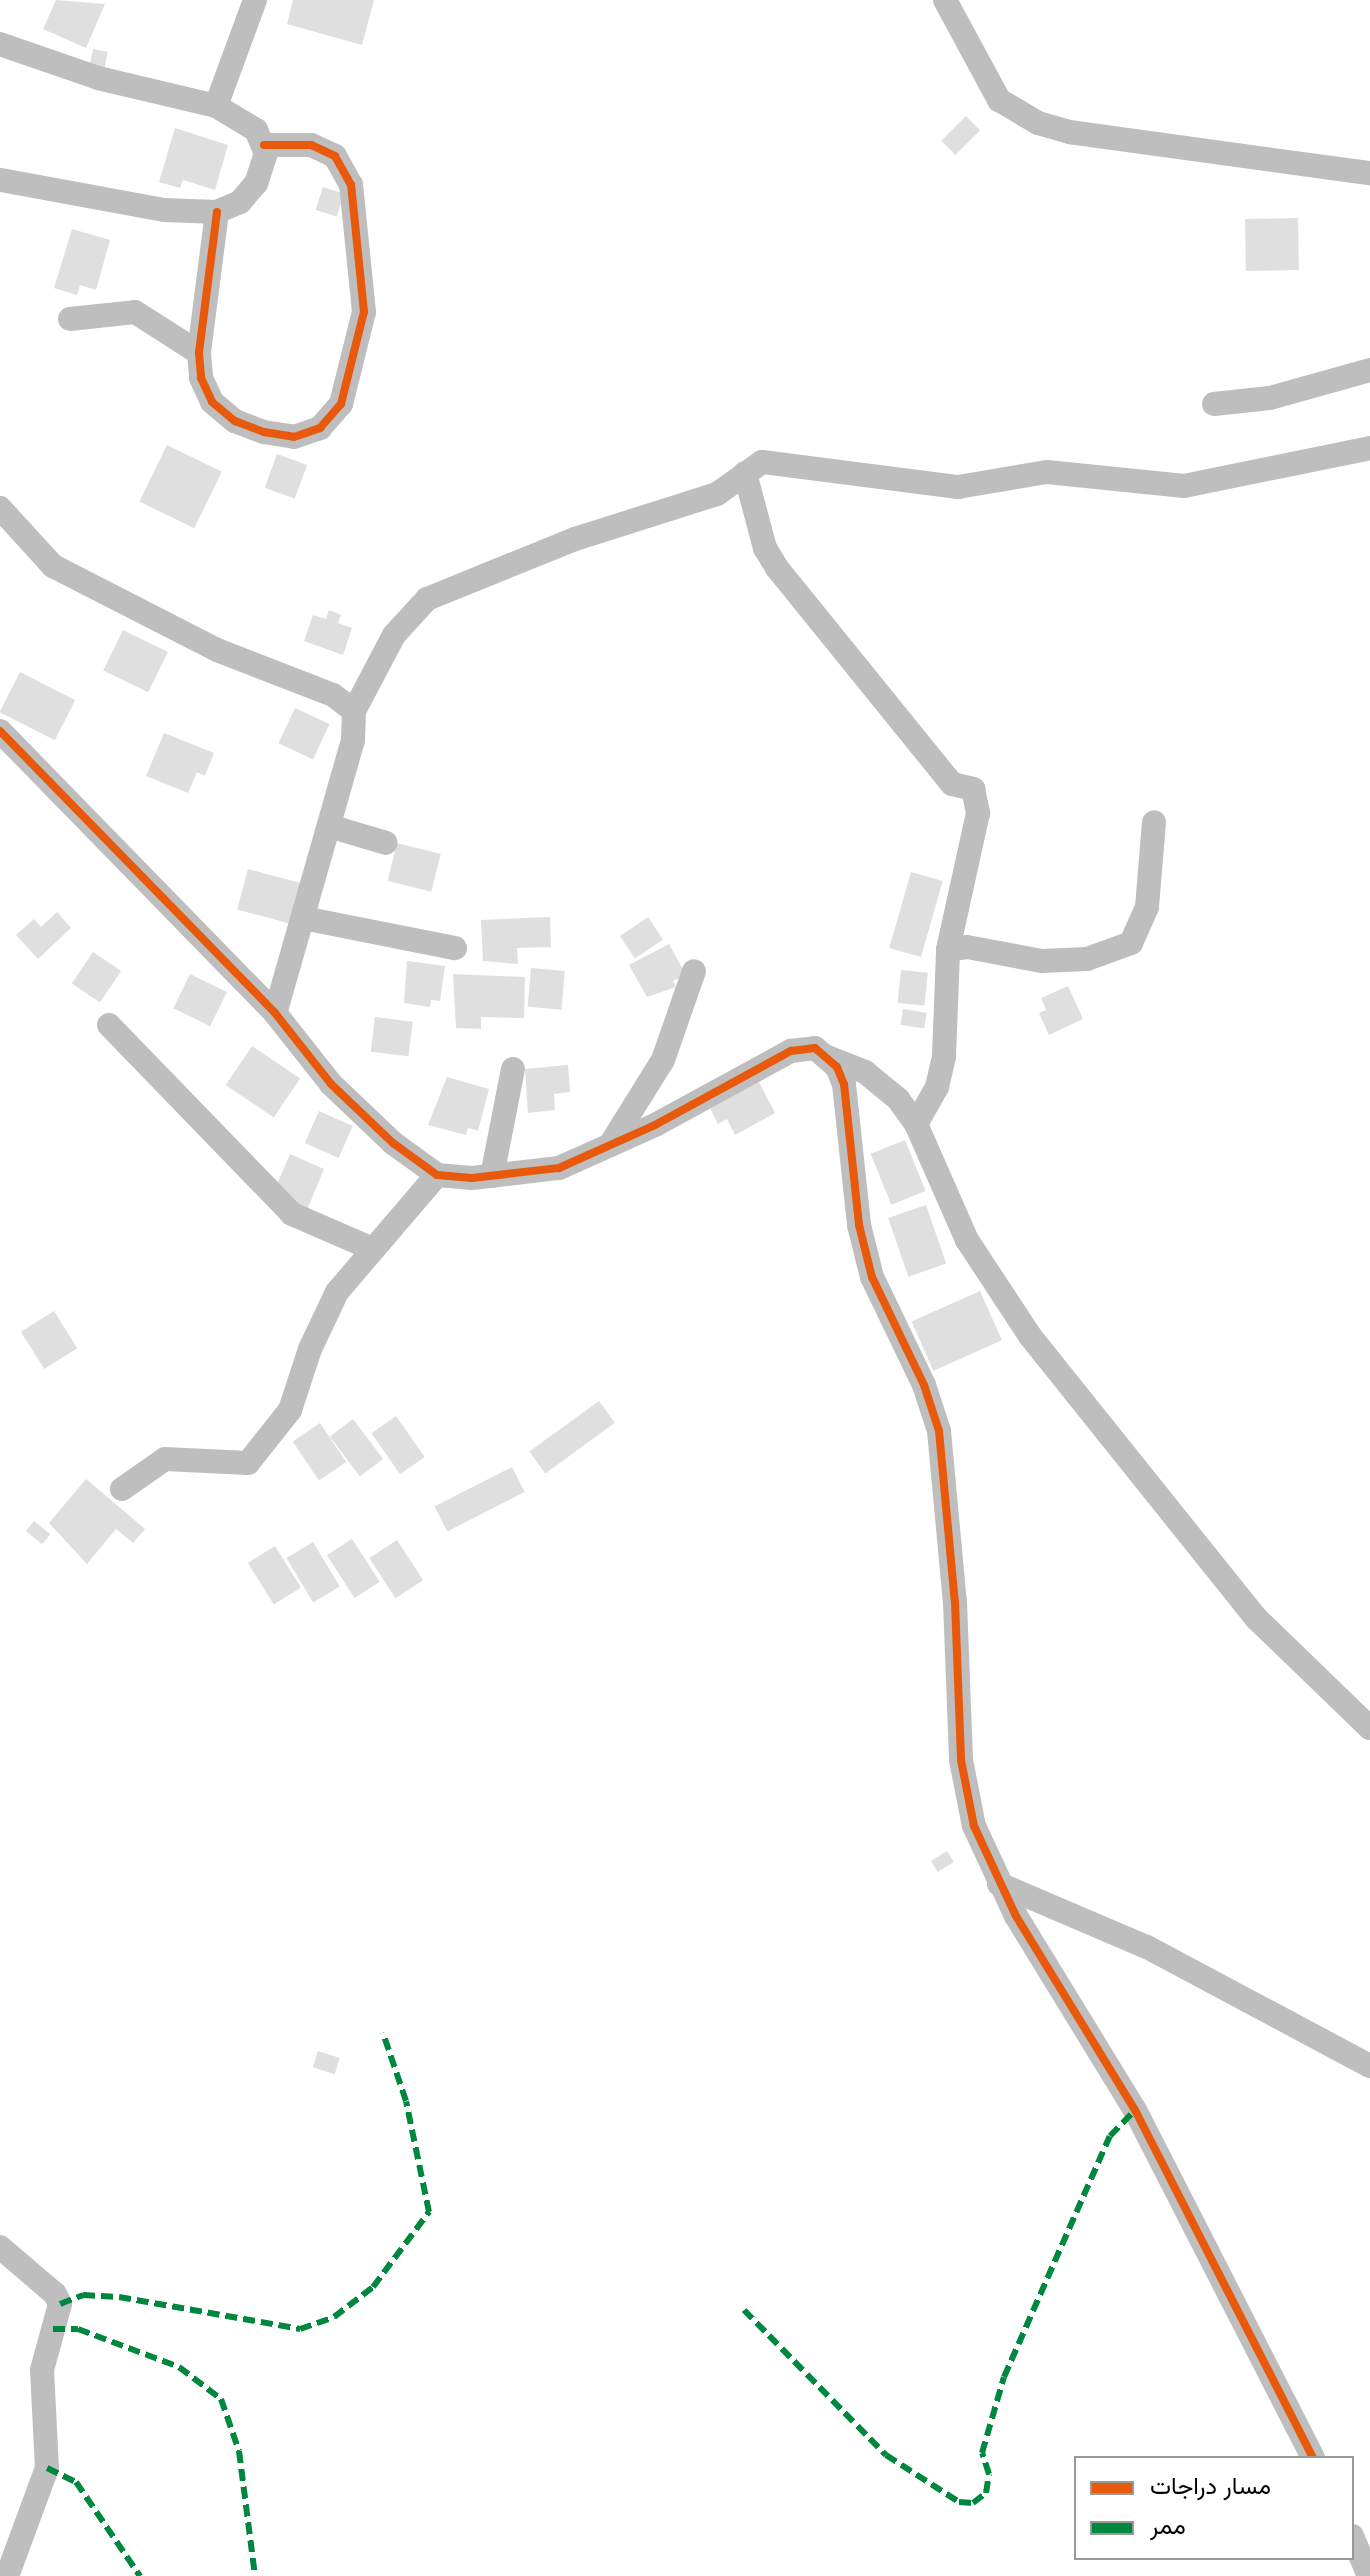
<!DOCTYPE html>
<meta charset="utf-8">
<style>
body{margin:0}
#map{position:relative;width:1370px;height:2576px;overflow:hidden;background:#fff;font-family:Quicksand,Vazirmatn,sans-serif}
div>[style]{position:absolute}
[style*='--x']{left:calc(var(--x)*1px);top:calc(var(--y)*1px);width:calc(var(--w)*1px);rotate:calc(var(--a)*1deg)}
.building>*{inset:0;background:#dfdfdf;transform-origin:0 0}
.minor>*{height:24px;margin:-12px;padding:0 12px;transform-origin:12px;border-radius:12px;background:#bebebe}
.quiet>*{height:6px;margin-top:-3px;transform-origin:0;background:repeating-linear-gradient(90deg,#00873e 0 12px,transparent 0 18px)}
.cycleway>*{height:8px;margin:-4px;padding:0 4px;transform-origin:4px;border-radius:4px;background:#e8590c}
span{translate:-50% -50%;white-space:nowrap;text-align:center;line-height:1.15;-webkit-text-stroke:6px #fff;paint-order:stroke}
.legend{position:absolute;left:1074px;top:2456px;width:280px;height:104px;box-sizing:border-box;background:#fff;border:2px solid #999;margin:0;padding:10px 14px;list-style:none;font-size:24px;color:#000}
.legend li{display:flex;align-items:center;gap:16px;height:40px}
.legend b{width:40px;border:2px solid #999}
</style>
<div id="map">
<div class="building">
<i style="clip-path:polygon(56px 0,105px 4px,86px 48px,43px 29px)"></i>
<i style="clip-path:polygon(293px 0,374px 0,362px 45px,287px 24px)"></i>
<i style="left:93px;top:49px;width:15px;height:22px;rotate:11deg"></i>
<i style="left:966px;top:116px;width:20px;height:35px;rotate:45deg"></i>
<i style="clip-path:polygon(175px 128px,228px 145px,215px 190px,183px 180px,180px 188px,159px 182px)"></i>
<i style="left:323px;top:187px;width:22px;height:24px;rotate:18deg"></i>
<i style="left:1298px;top:218px;width:52px;height:53px;rotate:89deg"></i>
<i style="clip-path:polygon(72px 229px,110px 240px,96px 290px,80px 285px,77px 295px,54px 288px)"></i>
<i style="left:167px;top:445px;width:61px;height:63px;rotate:26deg"></i>
<i style="left:277px;top:454px;width:32px;height:36px;rotate:20deg"></i>
<i style="clip-path:polygon(329px 610px,341px 615px,338px 623px,352px 628px,343px 655px,304px 641px,313px 615px,326px 619px)"></i>
<i style="left:123px;top:630px;width:50px;height:45px;rotate:26deg"></i>
<i style="left:20px;top:672px;width:62px;height:45px;rotate:27deg"></i>
<i style="left:295px;top:708px;width:38px;height:39px;rotate:25deg"></i>
<i style="clip-path:polygon(164px 733px,214px 753px,205px 776px,197px 772px,188px 793px,146px 776px)"></i>
<i style="left:397px;top:843px;width:45px;height:39px;rotate:14deg"></i>
<i style="left:248px;top:869px;width:55px;height:42px;rotate:15deg"></i>
<i style="left:911px;top:872px;width:33px;height:79px;rotate:16deg"></i>
<i style="clip-path:polygon(57px 912px,71px 928px,38px 959px,16px 935px,34px 919px,41px 927px)"></i>
<i style="clip-path:polygon(550px 917px,551px 947px,517px 948px,518px 964px,483px 961px,481px 920px)"></i>
<i style="left:648px;top:917px;width:27px;height:34px;rotate:56deg"></i>
<i style="clip-path:polygon(669px 944px,686px 975px,673px 981px,676px 987px,647px 997px,629px 965px)"></i>
<i style="left:93px;top:952px;width:34px;height:38px;rotate:34deg"></i>
<i style="clip-path:polygon(407px 961px,445px 966px,440px 1001px,431px 1000px,430px 1007px,404px 1003px)"></i>
<i style="left:531px;top:968px;width:34px;height:39px;rotate:5deg"></i>
<i style="left:901px;top:970px;width:27px;height:33px;rotate:6deg"></i>
<i style="left:190px;top:974px;width:41px;height:38px;rotate:26deg"></i>
<i style="clip-path:polygon(453px 974px,525px 977px,524px 1018px,481px 1017px,481px 1029px,456px 1028px)"></i>
<i style="clip-path:polygon(1068px 986px,1083px 1019px,1049px 1035px,1039px 1013px,1046px 1010px,1041px 998px)"></i>
<i style="left:903px;top:1009px;width:24px;height:16px;rotate:9deg"></i>
<i style="left:375px;top:1017px;width:38px;height:35px;rotate:7deg"></i>
<i style="left:252px;top:1046px;width:58px;height:47px;rotate:34deg"></i>
<i style="clip-path:polygon(568px 1065px,570px 1092px,554px 1094px,555px 1110px,528px 1113px,525px 1069px)"></i>
<i style="clip-path:polygon(447px 1077px,489px 1089px,478px 1131px,468px 1128px,466px 1135px,428px 1125px)"></i>
<i style="clip-path:polygon(759px 1082px,775px 1113px,735px 1135px,727px 1119px,718px 1124px,710px 1108px)"></i>
<i style="left:319px;top:1111px;width:37px;height:35px;rotate:24deg"></i>
<i style="left:905px;top:1140px;width:55px;height:37px;rotate:68deg"></i>
<i style="clip-path:polygon(290px 1154px,324px 1169px,305px 1215px,293px 1210px,297px 1201px,274px 1191px)"></i>
<i style="left:926px;top:1205px;width:62px;height:40px;rotate:71deg"></i>
<i style="left:980px;top:1291px;width:54px;height:75px;rotate:66deg"></i>
<i style="left:54px;top:1311px;width:44px;height:39px;rotate:58deg"></i>
<i style="left:599px;top:1401px;width:27px;height:86px;rotate:54deg"></i>
<i style="left:396px;top:1416px;width:50px;height:30px;rotate:55deg"></i>
<i style="left:353px;top:1419px;width:50px;height:29px;rotate:53deg"></i>
<i style="left:320px;top:1423px;width:47px;height:33px;rotate:56deg"></i>
<i style="left:512px;top:1467px;width:28px;height:87px;rotate:63deg"></i>
<i style="clip-path:polygon(86px 1479px,145px 1529px,133px 1543px,116px 1529px,87px 1564px,49px 1523px)"></i>
<i style="left:34px;top:1521px;width:21px;height:13px;rotate:39deg"></i>
<i style="left:352px;top:1539px;width:51px;height:30px;rotate:57deg"></i>
<i style="left:397px;top:1540px;width:48px;height:33px;rotate:57deg"></i>
<i style="left:313px;top:1542px;width:52px;height:31px;rotate:59deg"></i>
<i style="left:275px;top:1546px;width:49px;height:32px;rotate:58deg"></i>
<i style="left:947px;top:1851px;width:13px;height:19px;rotate:58deg"></i>
<i style="left:318px;top:2051px;width:23px;height:17px;rotate:18deg"></i>
</div>
<div class="minor">
<i style="--x:945;--y:0;--w:114;--a:61.6"></i>
<i style="--x:999;--y:100;--w:45;--a:30.5"></i>
<i style="--x:1038;--y:123;--w:32;--a:16"></i>
<i style="--x:1069;--y:132;--w:304;--a:7.8"></i>
<i style="--x:0;--y:44;--w:104;--a:19.1"></i>
<i style="--x:98;--y:78;--w:121;--a:13.3"></i>
<i style="--x:216;--y:106;--w:47;--a:31"></i>
<i style="--x:256;--y:130;--w:25;--a:67"></i>
<i style="--x:266;--y:153;--w:32;--a:108"></i>
<i style="--x:256;--y:183;--w:25;--a:130"></i>
<i style="--x:240;--y:202;--w:25;--a:157"></i>
<i style="--x:217;--y:212;--w:53;--a:-177.8"></i>
<i style="--x:164;--y:210;--w:167;--a:-169.6"></i>
<i style="--x:216;--y:106;--w:113;--a:-69.8"></i>
<i style="--x:217;--y:212;--w:142;--a:97.3"></i>
<i style="--x:199;--y:353;--w:25;--a:85"></i>
<i style="--x:201;--y:378;--w:26;--a:65"></i>
<i style="--x:212;--y:402;--w:30;--a:40"></i>
<i style="--x:235;--y:421;--w:31;--a:21"></i>
<i style="--x:264;--y:432;--w:30;--a:9"></i>
<i style="--x:294;--y:437;--w:28;--a:-19"></i>
<i style="--x:320;--y:428;--w:32;--a:-49"></i>
<i style="--x:341;--y:404;--w:95;--a:-76"></i>
<i style="--x:364;--y:312;--w:128;--a:-95.8"></i>
<i style="--x:351;--y:185;--w:33;--a:-119"></i>
<i style="--x:335;--y:156;--w:26;--a:-155"></i>
<i style="--x:311;--y:145;--w:47;--a:180"></i>
<i style="--x:70;--y:319;--w:65;--a:-6.1"></i>
<i style="--x:135;--y:312;--w:76;--a:32.6"></i>
<i style="--x:1214;--y:404;--w:56;--a:-6.1"></i>
<i style="--x:1270;--y:398;--w:104;--a:-15.6"></i>
<i style="--x:745;--y:473;--w:78;--a:75.1"></i>
<i style="--x:765;--y:548;--w:23;--a:59"></i>
<i style="--x:777;--y:568;--w:278;--a:51"></i>
<i style="--x:952;--y:784;--w:22;--a:13"></i>
<i style="--x:973;--y:789;--w:25;--a:78"></i>
<i style="--x:978;--y:813;--w:140;--a:102.4"></i>
<i style="--x:0;--y:508;--w:79;--a:47.6"></i>
<i style="--x:53;--y:566;--w:184;--a:27.1"></i>
<i style="--x:217;--y:650;--w:124;--a:21.2"></i>
<i style="--x:333;--y:695;--w:26;--a:37"></i>
<i style="--x:354;--y:711;--w:29;--a:92"></i>
<i style="--x:353;--y:740;--w:284;--a:105.9"></i>
<i style="--x:354;--y:711;--w:86;--a:-62.2"></i>
<i style="--x:394;--y:635;--w:49;--a:-47.5"></i>
<i style="--x:427;--y:599;--w:160;--a:-22.1"></i>
<i style="--x:575;--y:539;--w:149;--a:-17.6"></i>
<i style="--x:717;--y:494;--w:55;--a:-35.4"></i>
<i style="--x:762;--y:462;--w:198;--a:7.3"></i>
<i style="--x:958;--y:487;--w:90;--a:-9.6"></i>
<i style="--x:1047;--y:472;--w:138;--a:5.8"></i>
<i style="--x:1184;--y:486;--w:190;--a:-11.5"></i>
<i style="--x:0;--y:731;--w:394;--a:45.7"></i>
<i style="--x:275;--y:1013;--w:90;--a:51.7"></i>
<i style="--x:331;--y:1084;--w:86;--a:43.6"></i>
<i style="--x:393;--y:1143;--w:54;--a:36"></i>
<i style="--x:437;--y:1175;--w:35;--a:5"></i>
<i style="--x:472;--y:1178;--w:88;--a:-6.6"></i>
<i style="--x:559;--y:1168;--w:105;--a:-24.1"></i>
<i style="--x:655;--y:1125;--w:155;--a:-28.6"></i>
<i style="--x:791;--y:1051;--w:24;--a:-7"></i>
<i style="--x:815;--y:1048;--w:29;--a:41"></i>
<i style="--x:837;--y:1067;--w:18;--a:68"></i>
<i style="--x:844;--y:1084;--w:142;--a:83.9"></i>
<i style="--x:859;--y:1225;--w:54;--a:76"></i>
<i style="--x:872;--y:1277;--w:120;--a:64.3"></i>
<i style="--x:924;--y:1385;--w:48;--a:71.9"></i>
<i style="--x:939;--y:1431;--w:172;--a:84.7"></i>
<i style="--x:955;--y:1602;--w:158;--a:87.8"></i>
<i style="--x:961;--y:1760;--w:67;--a:78.9"></i>
<i style="--x:974;--y:1826;--w:99;--a:65"></i>
<i style="--x:1016;--y:1916;--w:228;--a:58.5"></i>
<i style="--x:1135;--y:2110;--w:391;--a:62.9"></i>
<i style="--x:329;--y:826;--w:59;--a:16.6"></i>
<i style="--x:303;--y:918;--w:155;--a:11.2"></i>
<i style="--x:109;--y:1025;--w:263;--a:45.9"></i>
<i style="--x:292;--y:1214;--w:88;--a:23.4"></i>
<i style="--x:827;--y:1057;--w:41;--a:21.5"></i>
<i style="--x:865;--y:1072;--w:43;--a:39.3"></i>
<i style="--x:898;--y:1099;--w:31;--a:54"></i>
<i style="--x:916;--y:1124;--w:127;--a:66.3"></i>
<i style="--x:967;--y:1240;--w:115;--a:56.7"></i>
<i style="--x:1030;--y:1336;--w:363;--a:51.3"></i>
<i style="--x:1257;--y:1619;--w:157;--a:44"></i>
<i style="--x:916;--y:1124;--w:43;--a:-60.4"></i>
<i style="--x:937;--y:1087;--w:32;--a:-77"></i>
<i style="--x:944;--y:1056;--w:106;--a:-87.8"></i>
<i style="--x:948;--y:950;--w:19;--a:-9"></i>
<i style="--x:967;--y:947;--w:76;--a:10.6"></i>
<i style="--x:1042;--y:961;--w:45;--a:-2.5"></i>
<i style="--x:1087;--y:959;--w:47;--a:-20"></i>
<i style="--x:1131;--y:943;--w:39;--a:-66"></i>
<i style="--x:1147;--y:907;--w:85;--a:-85.3"></i>
<i style="--x:610;--y:1145;--w:100;--a:-58.1"></i>
<i style="--x:663;--y:1060;--w:94;--a:-70.8"></i>
<i style="--x:492;--y:1176;--w:109;--a:-78.9"></i>
<i style="--x:122;--y:1489;--w:52;--a:-34.9"></i>
<i style="--x:165;--y:1459;--w:83;--a:2.8"></i>
<i style="--x:248;--y:1463;--w:68;--a:-51.6"></i>
<i style="--x:290;--y:1410;--w:64;--a:-71.8"></i>
<i style="--x:310;--y:1349;--w:63;--a:-64.7"></i>
<i style="--x:337;--y:1292;--w:154;--a:-49.5"></i>
<i style="--x:999;--y:1884;--w:161;--a:23.1"></i>
<i style="--x:1147;--y:1947;--w:253;--a:28.1"></i>
<i style="--x:0;--y:2247;--w:72;--a:40.5"></i>
<i style="--x:55;--y:2294;--w:11;--a:63"></i>
<i style="--x:60;--y:2304;--w:68;--a:105.3"></i>
<i style="--x:42;--y:2370;--w:98;--a:87.1"></i>
<i style="--x:47;--y:2468;--w:115;--a:110.3"></i>
<i style="--x:1352;--y:2536;--w:43;--a:67"></i>
</div>
<div class="quiet">
<i style="--x:60;--y:2304;--w:25;--a:-21"></i>
<i style="--x:83;--y:2295;--w:36;--a:3"></i>
<i style="--x:119;--y:2297;--w:184;--a:10"></i>
<i style="--x:300;--y:2329;--w:36;--a:-19"></i>
<i style="--x:334;--y:2317;--w:49;--a:-37.6"></i>
<i style="--x:373;--y:2287;--w:94;--a:-53.3"></i>
<i style="--x:429;--y:2212;--w:113;--a:-101.7"></i>
<i style="--x:406;--y:2101;--w:72;--a:-108.7"></i>
<i style="--x:744;--y:2310;--w:203;--a:45.6"></i>
<i style="--x:886;--y:2455;--w:87;--a:32.8"></i>
<i style="--x:959;--y:2502;--w:14;--a:4"></i>
<i style="--x:973;--y:2503;--w:16;--a:-38"></i>
<i style="--x:986;--y:2493;--w:19;--a:-81"></i>
<i style="--x:989;--y:2474;--w:22;--a:-108"></i>
<i style="--x:982;--y:2453;--w:79;--a:-73.9"></i>
<i style="--x:1004;--y:2377;--w:263;--a:-66.3"></i>
<i style="--x:1110;--y:2136;--w:36;--a:-46"></i>
<i style="--x:53;--y:2329;--w:25;--a:0"></i>
<i style="--x:78;--y:2329;--w:108;--a:20.6"></i>
<i style="--x:179;--y:2367;--w:53;--a:37.3"></i>
<i style="--x:221;--y:2399;--w:55;--a:70.9"></i>
<i style="--x:239;--y:2451;--w:126;--a:82.7"></i>
<i style="--x:47;--y:2468;--w:32;--a:26"></i>
<i style="--x:76;--y:2482;--w:114;--a:55.8"></i>
</div>
<div class="cycleway">
<i style="--x:217;--y:212;--w:142;--a:97.3"></i>
<i style="--x:199;--y:353;--w:25;--a:85"></i>
<i style="--x:201;--y:378;--w:26;--a:65"></i>
<i style="--x:212;--y:402;--w:30;--a:40"></i>
<i style="--x:235;--y:421;--w:31;--a:21"></i>
<i style="--x:264;--y:432;--w:30;--a:9"></i>
<i style="--x:294;--y:437;--w:28;--a:-19"></i>
<i style="--x:320;--y:428;--w:32;--a:-49"></i>
<i style="--x:341;--y:404;--w:95;--a:-76"></i>
<i style="--x:364;--y:312;--w:128;--a:-95.8"></i>
<i style="--x:351;--y:185;--w:33;--a:-119"></i>
<i style="--x:335;--y:156;--w:26;--a:-155"></i>
<i style="--x:311;--y:145;--w:47;--a:180"></i>
<i style="--x:0;--y:731;--w:394;--a:45.7"></i>
<i style="--x:275;--y:1013;--w:90;--a:51.7"></i>
<i style="--x:331;--y:1084;--w:86;--a:43.6"></i>
<i style="--x:393;--y:1143;--w:54;--a:36"></i>
<i style="--x:437;--y:1175;--w:35;--a:5"></i>
<i style="--x:472;--y:1178;--w:88;--a:-6.6"></i>
<i style="--x:559;--y:1168;--w:105;--a:-24.1"></i>
<i style="--x:655;--y:1125;--w:155;--a:-28.6"></i>
<i style="--x:791;--y:1051;--w:24;--a:-7"></i>
<i style="--x:815;--y:1048;--w:29;--a:41"></i>
<i style="--x:837;--y:1067;--w:18;--a:68"></i>
<i style="--x:844;--y:1084;--w:142;--a:83.9"></i>
<i style="--x:859;--y:1225;--w:54;--a:76"></i>
<i style="--x:872;--y:1277;--w:120;--a:64.3"></i>
<i style="--x:924;--y:1385;--w:48;--a:71.9"></i>
<i style="--x:939;--y:1431;--w:172;--a:84.7"></i>
<i style="--x:955;--y:1602;--w:158;--a:87.8"></i>
<i style="--x:961;--y:1760;--w:67;--a:78.9"></i>
<i style="--x:974;--y:1826;--w:99;--a:65"></i>
<i style="--x:1016;--y:1916;--w:228;--a:58.5"></i>
<i style="--x:1135;--y:2110;--w:391;--a:62.9"></i>
</div>
<ul class="legend">
<li><b style="height:10px;background:#e8590c"></b>مسار دراجات</li>
<li><b style="height:10px;background:#00873e"></b>ممر</li>
</ul>
</div>
